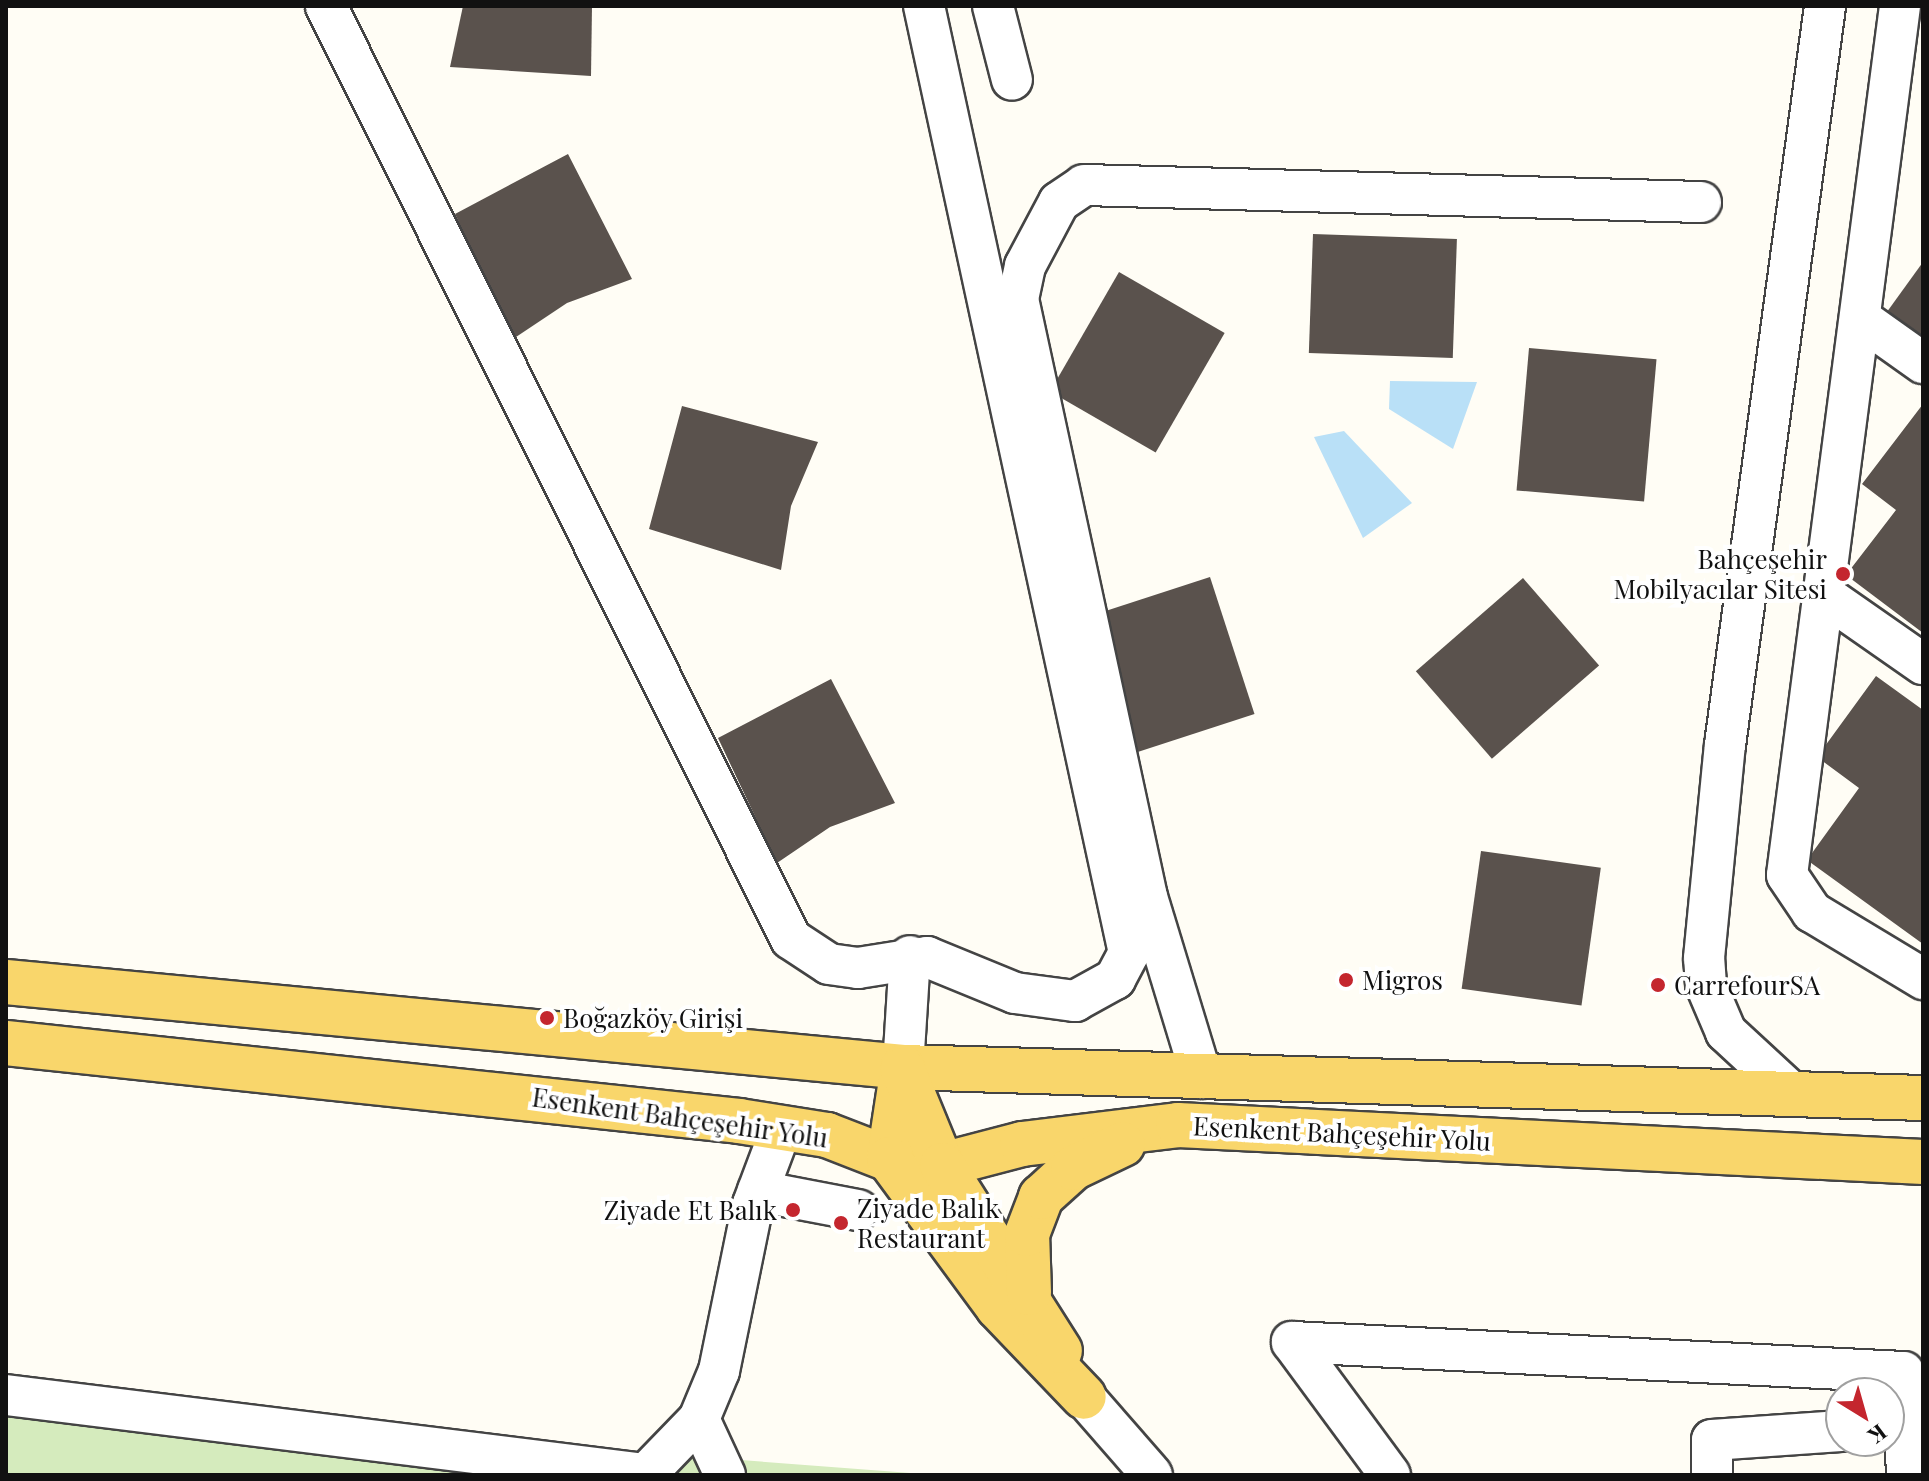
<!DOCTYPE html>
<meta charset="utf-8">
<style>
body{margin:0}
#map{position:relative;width:1929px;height:1481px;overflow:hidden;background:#fffdf5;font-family:"Playfair Display",serif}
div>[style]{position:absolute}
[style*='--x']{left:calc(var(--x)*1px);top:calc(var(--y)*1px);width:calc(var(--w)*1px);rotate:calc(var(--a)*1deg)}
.green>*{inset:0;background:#d5ebbd}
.water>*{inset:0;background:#b9e0f7}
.building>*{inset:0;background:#5a524d;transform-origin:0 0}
.roads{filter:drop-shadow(2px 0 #444) drop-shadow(-2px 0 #444) drop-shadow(0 2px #444) drop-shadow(0 -2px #444)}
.minor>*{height:40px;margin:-20px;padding:0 20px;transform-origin:20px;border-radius:20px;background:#fff}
.major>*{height:44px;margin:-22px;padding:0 22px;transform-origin:22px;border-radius:22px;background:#f9d66b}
.dots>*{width:22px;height:22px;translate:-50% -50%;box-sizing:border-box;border:4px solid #fff;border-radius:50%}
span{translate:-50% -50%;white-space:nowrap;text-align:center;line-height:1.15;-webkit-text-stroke:8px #fff;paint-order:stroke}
.poi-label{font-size:26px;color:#111}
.right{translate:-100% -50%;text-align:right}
.left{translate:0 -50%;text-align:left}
.street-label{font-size:26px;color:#111}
.frame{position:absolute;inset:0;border:8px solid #111;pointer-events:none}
.north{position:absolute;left:1825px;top:1377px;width:80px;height:80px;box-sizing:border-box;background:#fff;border:2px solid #a0a0a0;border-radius:50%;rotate:143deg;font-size:22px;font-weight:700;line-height:32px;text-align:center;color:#111}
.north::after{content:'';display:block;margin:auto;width:28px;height:36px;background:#c4262e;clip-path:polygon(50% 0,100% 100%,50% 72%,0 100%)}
</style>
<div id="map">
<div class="green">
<i style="clip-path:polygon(6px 1384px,374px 1432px,937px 1475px,6px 1475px)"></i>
</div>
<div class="water">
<i style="clip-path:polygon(1390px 381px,1477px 382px,1453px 449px,1389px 409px)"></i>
<i style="clip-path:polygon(1344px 431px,1412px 503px,1363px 538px,1314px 437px)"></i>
</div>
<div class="building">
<i style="clip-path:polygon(463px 6px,592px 6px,591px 76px,450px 67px)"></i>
<i style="clip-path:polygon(568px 154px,632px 279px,567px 303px,513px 339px,455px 214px)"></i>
<i style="left:1313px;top:234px;width:144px;height:119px;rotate:2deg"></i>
<i style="clip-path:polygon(1923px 262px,1923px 343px,1884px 316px)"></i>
<i style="left:1119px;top:272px;width:122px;height:138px;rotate:30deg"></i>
<i style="left:1529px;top:348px;width:128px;height:143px;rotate:5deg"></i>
<i style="clip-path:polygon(1923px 404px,1923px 633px,1846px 575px,1896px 510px,1862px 484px)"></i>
<i style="clip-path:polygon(682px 406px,818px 442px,791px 506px,781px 570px,649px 529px)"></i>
<i style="left:1210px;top:577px;width:144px;height:126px;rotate:72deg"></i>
<i style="left:1523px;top:578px;width:116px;height:142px;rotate:49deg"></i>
<i style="clip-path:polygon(1876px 676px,1923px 710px,1923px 944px,1807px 860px,1859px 788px,1817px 757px)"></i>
<i style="clip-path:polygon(831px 679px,895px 803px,830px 827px,777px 863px,718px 738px)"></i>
<i style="left:1481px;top:851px;width:121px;height:139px;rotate:8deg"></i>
</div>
<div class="roads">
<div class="minor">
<i style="--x:326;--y:6;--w:1042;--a:63.51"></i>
<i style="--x:791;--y:939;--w:45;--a:33.3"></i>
<i style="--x:829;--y:964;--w:29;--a:8"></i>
<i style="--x:858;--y:968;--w:70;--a:-9.1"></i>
<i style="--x:927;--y:957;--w:95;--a:22.2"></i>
<i style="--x:1015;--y:993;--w:61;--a:7.6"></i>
<i style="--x:1075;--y:1001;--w:46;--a:-28.8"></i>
<i style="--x:1115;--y:979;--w:30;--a:-62"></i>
<i style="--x:1129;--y:953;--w:969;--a:-102.21"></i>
<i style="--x:993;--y:6;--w:76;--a:75.6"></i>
<i style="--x:1900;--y:6;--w:876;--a:97.41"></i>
<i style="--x:1787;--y:875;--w:45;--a:56"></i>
<i style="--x:1812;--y:912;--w:130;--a:31.1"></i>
<i style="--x:1861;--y:319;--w:76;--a:35.4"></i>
<i style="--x:1824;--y:595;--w:121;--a:34.9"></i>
<i style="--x:903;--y:1067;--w:111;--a:-86.4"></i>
<i style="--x:1202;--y:1078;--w:189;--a:-106.9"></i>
<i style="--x:1147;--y:897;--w:612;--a:-102.17"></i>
<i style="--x:1018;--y:299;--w:34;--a:-78"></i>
<i style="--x:1025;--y:266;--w:72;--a:-62"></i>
<i style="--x:1059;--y:202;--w:30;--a:-34"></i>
<i style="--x:1084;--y:185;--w:617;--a:1.58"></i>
<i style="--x:1794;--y:1095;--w:93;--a:-137.2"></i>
<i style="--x:1726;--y:1032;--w:51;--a:-113.1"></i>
<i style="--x:1706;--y:985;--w:27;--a:-94"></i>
<i style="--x:1704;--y:958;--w:214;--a:-84.4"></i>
<i style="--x:1725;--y:745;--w:746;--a:-82.29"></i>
<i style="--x:758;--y:1191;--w:102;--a:10.8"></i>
<i style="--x:1292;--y:1342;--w:612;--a:2.81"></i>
<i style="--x:1903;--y:1372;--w:103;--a:87.8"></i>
<i style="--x:1292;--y:1342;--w:165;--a:53.6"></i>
<i style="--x:6;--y:1395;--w:644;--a:7.05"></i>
<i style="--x:1084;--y:1397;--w:103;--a:48.9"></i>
<i style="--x:699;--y:1419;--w:62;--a:65.1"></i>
<i style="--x:645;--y:1475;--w:78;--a:-46"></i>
<i style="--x:699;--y:1419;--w:52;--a:-67.4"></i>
<i style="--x:719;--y:1371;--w:170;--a:-78.5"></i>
<i style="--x:753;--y:1204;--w:82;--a:-69.4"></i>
<i style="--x:1712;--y:1475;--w:35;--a:-90"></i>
<i style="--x:1712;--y:1440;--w:129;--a:-4"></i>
</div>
<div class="major">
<i style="--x:6;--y:982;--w:901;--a:5.41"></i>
<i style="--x:903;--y:1067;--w:1020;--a:1.74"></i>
<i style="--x:6;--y:1043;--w:737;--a:6.07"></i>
<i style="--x:739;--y:1121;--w:89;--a:9"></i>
<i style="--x:827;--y:1135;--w:66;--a:21.2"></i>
<i style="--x:889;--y:1159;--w:53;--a:6.5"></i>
<i style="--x:942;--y:1165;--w:83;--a:-14.7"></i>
<i style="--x:1022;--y:1144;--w:157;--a:-6.9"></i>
<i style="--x:1178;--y:1125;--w:746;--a:2.84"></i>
<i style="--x:903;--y:1067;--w:93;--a:98.7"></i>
<i style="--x:889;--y:1159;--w:184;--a:53.6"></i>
<i style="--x:998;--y:1307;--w:124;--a:46.3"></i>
<i style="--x:903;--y:1070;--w:103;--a:67.7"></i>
<i style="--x:942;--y:1165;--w:220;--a:57.6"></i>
<i style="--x:1029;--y:1293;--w:59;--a:-91.9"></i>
<i style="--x:1027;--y:1234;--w:40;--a:-69"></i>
<i style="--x:1041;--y:1197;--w:43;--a:-42.2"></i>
<i style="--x:1073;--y:1168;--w:55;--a:-25.6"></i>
</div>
</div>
<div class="dots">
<i style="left:1843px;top:574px;background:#c4262e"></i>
<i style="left:1346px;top:980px;background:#c4262e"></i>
<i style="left:1658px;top:985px;background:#c4262e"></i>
<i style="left:547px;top:1018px;background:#c4262e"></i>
<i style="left:793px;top:1210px;background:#c4262e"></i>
<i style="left:841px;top:1223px;background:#c4262e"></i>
</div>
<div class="poi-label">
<span class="right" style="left:1827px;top:574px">Bahçeşehir<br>Mobilyacılar Sitesi</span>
<span class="left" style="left:1362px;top:980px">Migros</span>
<span class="left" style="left:1674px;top:985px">CarrefourSA</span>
<span class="left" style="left:563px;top:1018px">Boğazköy Girişi</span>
<span class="left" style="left:857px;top:1223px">Ziyade Balık<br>Restaurant</span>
<span class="right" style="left:777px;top:1210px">Ziyade Et Balık</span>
</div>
<div class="street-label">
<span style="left:680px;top:1117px;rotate:8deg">Esenkent Bahçeşehir Yolu</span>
<span style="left:1342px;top:1133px;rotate:3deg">Esenkent Bahçeşehir Yolu</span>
</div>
<div class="frame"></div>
<div class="north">K</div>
</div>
